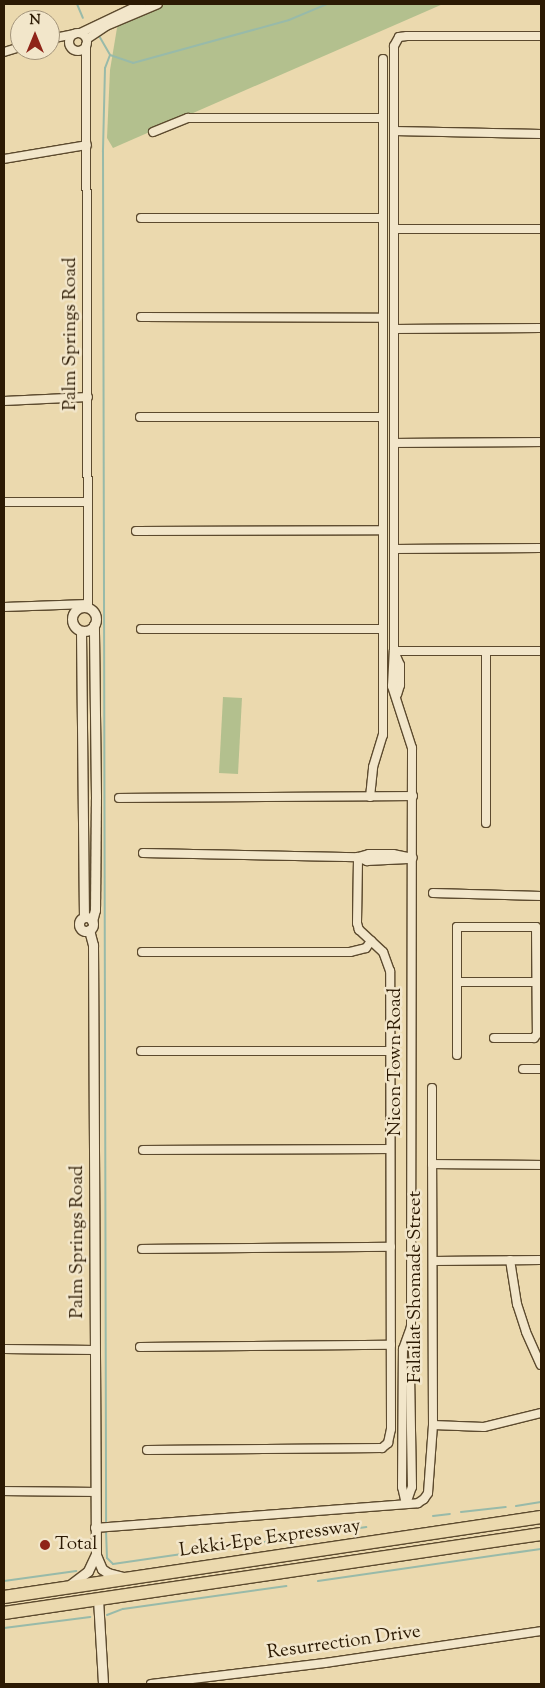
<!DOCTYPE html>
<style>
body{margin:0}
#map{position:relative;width:545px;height:1688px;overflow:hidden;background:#ebd9ae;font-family:"Sorts Mill Goudy",serif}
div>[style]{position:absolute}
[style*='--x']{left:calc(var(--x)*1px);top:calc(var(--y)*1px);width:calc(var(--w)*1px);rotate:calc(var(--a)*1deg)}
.green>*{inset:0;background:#b3c08e;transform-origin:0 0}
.stream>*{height:2px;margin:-1px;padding:0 1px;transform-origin:1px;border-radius:1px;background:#98baa9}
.roads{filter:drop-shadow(1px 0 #5c4a2e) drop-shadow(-1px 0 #5c4a2e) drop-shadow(0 1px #5c4a2e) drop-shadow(0 -1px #5c4a2e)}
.minor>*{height:8px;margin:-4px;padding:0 4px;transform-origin:4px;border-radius:4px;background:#f2e6ca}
.minor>.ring{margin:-4px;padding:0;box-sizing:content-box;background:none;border:8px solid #f2e6ca;border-radius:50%}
.tertiary>*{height:9px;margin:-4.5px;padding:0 4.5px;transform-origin:4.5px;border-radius:4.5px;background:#f2e6ca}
.tertiary>.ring{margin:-4.5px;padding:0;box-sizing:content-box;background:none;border:9px solid #f2e6ca;border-radius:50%}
.trunk>*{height:12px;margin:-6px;padding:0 6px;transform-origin:6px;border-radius:6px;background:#ebd9ae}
.dots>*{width:14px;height:14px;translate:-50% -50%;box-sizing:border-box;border:2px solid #f2e6ca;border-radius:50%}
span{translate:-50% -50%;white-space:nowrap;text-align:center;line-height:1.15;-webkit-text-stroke:5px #f2e6ca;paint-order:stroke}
.street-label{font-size:19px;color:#2c1a03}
.poi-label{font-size:19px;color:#2c1a03}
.left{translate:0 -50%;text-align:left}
.frame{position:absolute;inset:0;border:5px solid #2c1a03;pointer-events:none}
.north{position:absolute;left:10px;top:10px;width:50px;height:50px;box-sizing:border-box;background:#f2e6ca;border:1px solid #a3947a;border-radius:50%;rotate:0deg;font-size:14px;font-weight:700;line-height:20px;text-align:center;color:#2c1a03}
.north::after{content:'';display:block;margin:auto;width:18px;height:22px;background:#8f2418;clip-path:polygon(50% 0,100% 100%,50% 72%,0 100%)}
</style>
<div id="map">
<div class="green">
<i style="clip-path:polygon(163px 4px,443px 4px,113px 148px,107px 138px,110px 70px,118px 22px)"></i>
<i style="left:223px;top:697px;width:19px;height:76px;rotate:3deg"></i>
</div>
<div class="stream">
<i style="--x:77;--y:4;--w:15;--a:67"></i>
<i style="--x:98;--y:34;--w:24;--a:60"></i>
<i style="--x:110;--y:55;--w:14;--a:111"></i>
<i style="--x:105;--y:68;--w:84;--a:91.4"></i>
<i style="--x:103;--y:152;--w:1373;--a:89.87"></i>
<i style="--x:110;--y:55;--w:24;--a:19"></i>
<i style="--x:133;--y:63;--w:162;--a:-15.4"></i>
<i style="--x:289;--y:20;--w:41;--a:-22.8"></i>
<i style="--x:516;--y:1506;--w:25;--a:-9"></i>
<i style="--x:461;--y:1512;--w:45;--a:-6.3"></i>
<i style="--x:433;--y:1516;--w:17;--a:-7"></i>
<i style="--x:106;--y:1530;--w:28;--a:88"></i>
<i style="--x:107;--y:1558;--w:8;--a:45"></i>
<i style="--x:113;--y:1564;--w:256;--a:-8.3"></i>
<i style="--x:4;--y:1581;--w:73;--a:-7.9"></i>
<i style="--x:318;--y:1581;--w:225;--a:-8.2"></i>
<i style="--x:107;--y:1615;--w:17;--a:-21"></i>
<i style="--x:123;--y:1609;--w:165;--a:-8"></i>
<i style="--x:4;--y:1628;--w:87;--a:-7.3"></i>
</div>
<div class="roads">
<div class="minor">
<i style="--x:80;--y:33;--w:68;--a:-25.4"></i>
<i class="ring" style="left:69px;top:33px;width:10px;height:10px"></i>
<i style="--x:50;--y:39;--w:25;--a:-12"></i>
<i style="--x:87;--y:39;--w:23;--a:-34"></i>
<i style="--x:106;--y:26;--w:56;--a:-22.9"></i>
<i style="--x:86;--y:45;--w:563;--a:89.8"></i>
<i style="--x:4;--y:52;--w:17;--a:-17"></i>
<i style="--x:394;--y:131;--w:147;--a:1.2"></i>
<i style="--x:153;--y:132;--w:38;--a:-22"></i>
<i style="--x:188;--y:118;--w:195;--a:0"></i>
<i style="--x:4;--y:159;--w:84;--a:-9.6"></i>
<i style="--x:141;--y:218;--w:242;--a:0"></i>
<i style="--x:394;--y:229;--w:147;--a:0"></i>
<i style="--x:141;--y:317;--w:242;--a:0.2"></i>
<i style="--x:394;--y:329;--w:147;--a:-0.4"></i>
<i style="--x:4;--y:401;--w:84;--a:-2.7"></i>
<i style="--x:140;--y:417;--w:243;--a:0"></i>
<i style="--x:394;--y:443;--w:147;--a:-0.4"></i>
<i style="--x:4;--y:502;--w:84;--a:0"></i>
<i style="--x:136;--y:531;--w:247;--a:-0.2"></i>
<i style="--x:394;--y:549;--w:147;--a:-0.4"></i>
<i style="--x:4;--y:607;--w:84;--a:-2"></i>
<i style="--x:141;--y:629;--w:242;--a:0"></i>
<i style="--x:394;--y:651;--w:147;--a:0"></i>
<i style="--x:394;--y:651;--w:15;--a:67"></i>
<i style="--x:400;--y:665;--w:20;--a:90"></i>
<i style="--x:400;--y:685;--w:10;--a:107"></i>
<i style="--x:486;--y:651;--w:172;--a:90"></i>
<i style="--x:370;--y:797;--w:30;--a:-84"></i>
<i style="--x:373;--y:767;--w:34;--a:-73"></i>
<i style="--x:383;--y:735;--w:676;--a:-90"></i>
<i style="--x:119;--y:798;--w:294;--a:-0.4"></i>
<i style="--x:143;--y:853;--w:215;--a:1.1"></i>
<i style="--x:358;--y:857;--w:11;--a:-15"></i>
<i style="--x:369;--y:854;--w:24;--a:0"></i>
<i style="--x:393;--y:854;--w:20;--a:11"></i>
<i style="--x:358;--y:857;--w:10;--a:24"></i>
<i style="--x:367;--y:861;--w:41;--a:-2.8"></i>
<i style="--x:433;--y:893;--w:108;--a:1.6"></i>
<i style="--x:142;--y:952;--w:208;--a:0"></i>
<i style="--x:350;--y:952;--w:16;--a:-14"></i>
<i style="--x:366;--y:948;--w:9;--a:-54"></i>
<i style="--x:457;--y:982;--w:84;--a:0"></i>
<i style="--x:141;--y:1051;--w:249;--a:0"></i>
<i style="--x:457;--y:1055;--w:128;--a:-90"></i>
<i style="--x:457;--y:927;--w:79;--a:0"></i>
<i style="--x:536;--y:927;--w:107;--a:89.5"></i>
<i style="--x:537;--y:1034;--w:5;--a:127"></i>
<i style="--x:534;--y:1038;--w:40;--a:180"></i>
<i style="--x:523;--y:1069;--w:18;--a:0"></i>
<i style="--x:143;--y:1150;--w:247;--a:-0.2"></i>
<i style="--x:432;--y:1164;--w:76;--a:-90"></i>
<i style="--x:142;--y:1249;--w:249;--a:-0.5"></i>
<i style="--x:510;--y:1260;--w:45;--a:81"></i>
<i style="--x:517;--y:1304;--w:29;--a:72"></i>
<i style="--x:526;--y:1332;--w:36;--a:66"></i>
<i style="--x:433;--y:1261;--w:108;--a:-0.5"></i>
<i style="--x:140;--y:1347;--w:251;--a:-0.5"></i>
<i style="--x:4;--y:1349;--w:91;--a:0.6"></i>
<i style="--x:433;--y:1425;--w:51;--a:2.2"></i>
<i style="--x:484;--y:1427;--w:59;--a:-13.8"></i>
<i style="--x:147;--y:1450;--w:235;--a:-0.5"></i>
<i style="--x:382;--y:1448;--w:8;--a:-40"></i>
<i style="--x:388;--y:1443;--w:14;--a:-78"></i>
<i style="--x:391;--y:1429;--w:458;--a:-90.1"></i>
<i style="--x:390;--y:971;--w:20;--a:-110"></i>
<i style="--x:383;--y:952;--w:33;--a:-137"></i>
<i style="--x:359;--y:930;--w:7;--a:-106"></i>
<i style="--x:357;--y:923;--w:66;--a:-89.1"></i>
<i style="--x:4;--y:1491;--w:91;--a:0.6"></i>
<i style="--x:406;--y:1504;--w:18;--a:-71"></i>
<i style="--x:412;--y:1487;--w:115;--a:-91"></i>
<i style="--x:410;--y:1372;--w:9;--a:-63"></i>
<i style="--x:414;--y:1364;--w:37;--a:-95"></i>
<i style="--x:411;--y:1327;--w:579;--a:-89.9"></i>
<i style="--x:412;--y:748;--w:65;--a:-107.9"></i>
<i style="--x:392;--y:686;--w:35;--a:-87"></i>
<i style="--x:394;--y:651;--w:605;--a:-90"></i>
<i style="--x:394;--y:46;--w:10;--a:-61"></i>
<i style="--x:399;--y:37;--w:8;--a:-7"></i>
<i style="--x:407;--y:36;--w:134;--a:0"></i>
<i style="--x:406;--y:1504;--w:17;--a:-103"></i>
<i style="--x:402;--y:1487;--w:138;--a:-89.6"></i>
<i style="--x:403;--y:1349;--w:23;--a:-70"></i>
<i style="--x:95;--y:1528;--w:324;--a:-4.4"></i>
<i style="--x:418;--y:1503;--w:7;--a:-34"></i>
<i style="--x:424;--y:1499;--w:7;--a:-56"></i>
<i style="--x:428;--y:1493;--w:68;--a:-85.8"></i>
<i style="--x:433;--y:1425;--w:261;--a:-90.2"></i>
<i style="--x:432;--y:1164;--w:109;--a:0.5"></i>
<i style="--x:151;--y:1684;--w:175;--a:-6.9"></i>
<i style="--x:325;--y:1663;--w:218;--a:-8.4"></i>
</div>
<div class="tertiary">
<i class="ring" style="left:72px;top:607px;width:15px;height:15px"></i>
<i style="--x:81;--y:631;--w:286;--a:89.4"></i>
<i class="ring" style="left:79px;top:917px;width:5px;height:5px"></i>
<i style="--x:92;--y:921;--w:11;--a:-75"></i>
<i style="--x:95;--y:910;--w:114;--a:-89.5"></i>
<i style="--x:96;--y:796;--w:171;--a:-90.7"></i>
<i style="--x:89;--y:930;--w:16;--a:75"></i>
<i style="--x:93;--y:945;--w:610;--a:89.72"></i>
<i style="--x:96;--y:1555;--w:15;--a:67"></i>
<i style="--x:102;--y:1569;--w:7;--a:34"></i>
<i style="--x:108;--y:1573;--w:16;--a:15"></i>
<i style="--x:71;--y:1584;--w:21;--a:-37"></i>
<i style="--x:88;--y:1571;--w:17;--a:-65"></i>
<i style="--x:98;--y:1599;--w:85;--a:86.6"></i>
</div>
<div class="trunk">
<i style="--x:4;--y:1597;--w:543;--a:-8.47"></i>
<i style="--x:4;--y:1613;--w:543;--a:-8.37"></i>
</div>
</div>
<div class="dots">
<i style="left:45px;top:1545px;background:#8f2418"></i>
</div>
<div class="street-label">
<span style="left:71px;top:334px;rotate:-90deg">Palm Springs Road</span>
<span style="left:396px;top:1062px;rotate:-90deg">Nicon Town Road</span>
<span style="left:78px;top:1242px;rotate:-90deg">Palm Springs Road</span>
<span style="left:416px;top:1287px;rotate:-90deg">Falailat Shomade Street</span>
<span style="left:270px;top:1539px;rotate:-8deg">Lekki-Epe Expressway</span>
<span style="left:344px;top:1643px;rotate:-8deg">Resurrection Drive</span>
</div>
<div class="poi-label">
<span class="left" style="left:55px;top:1545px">Total</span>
</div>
<div class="frame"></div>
<div class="north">N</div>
</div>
